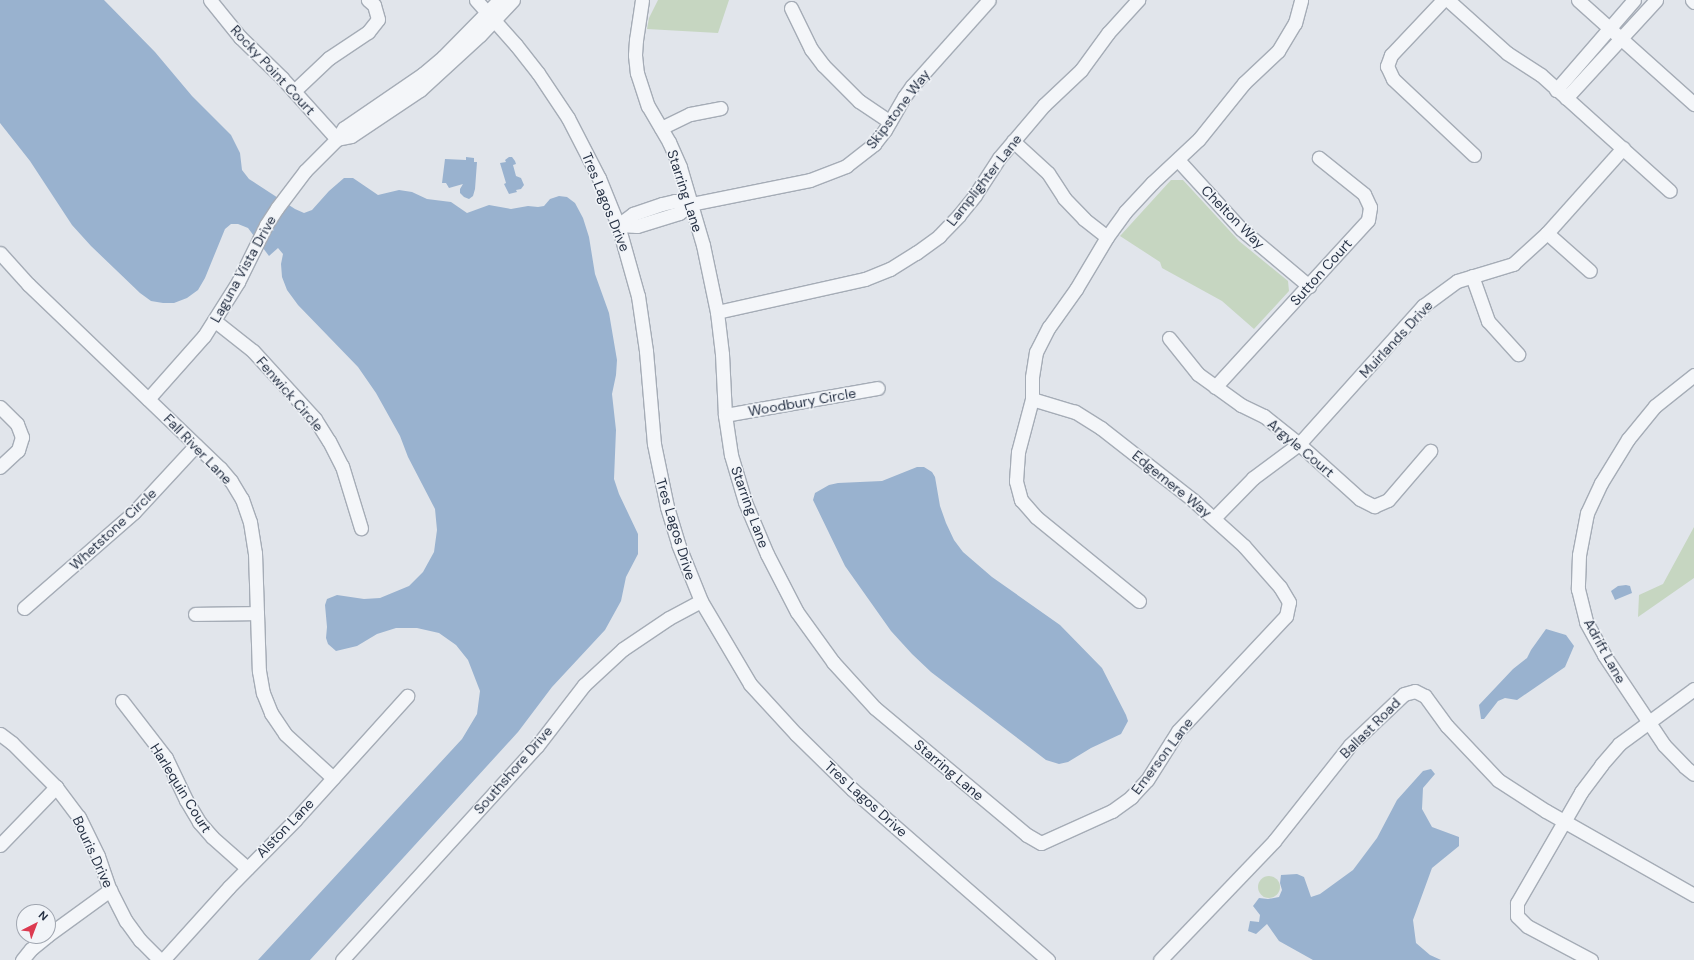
<!DOCTYPE html>
<style>
body{margin:0}
#map{position:relative;width:1694px;height:960px;overflow:hidden;background:#e1e5eb;font-family:"DM Sans",sans-serif}
div>[style]{position:absolute}
[style*='--x']{left:calc(var(--x)*1px);top:calc(var(--y)*1px);width:calc(var(--w)*1px);rotate:calc(var(--a)*1deg)}
.green>*{inset:0;background:#c6d6c1}
.round{border-radius:50%}
.water>*{inset:0;background:#99b2cf}
.roads{filter:drop-shadow(1px 0 #a5acb6) drop-shadow(-1px 0 #a5acb6) drop-shadow(0 1px #a5acb6) drop-shadow(0 -1px #a5acb6)}
.minor>*{height:13px;margin:-6.5px;padding:0 6.5px;transform-origin:6.5px;border-radius:6.5px;background:#f4f6f9}
span{translate:-50% -50%;white-space:nowrap;text-align:center;line-height:1.15;-webkit-text-stroke:3px #f1f4f8;paint-order:stroke}
.street-label{font-size:14px;color:#273245}
.north{position:absolute;left:16px;top:904px;width:40px;height:40px;box-sizing:border-box;background:#f1f4f8;border:1px solid #a0a6b0;border-radius:50%;rotate:42deg;font-size:11px;font-weight:700;line-height:16px;text-align:center;color:#273245}
.north::after{content:'';display:block;margin:auto;width:14px;height:18px;background:#dc3a50;clip-path:polygon(50% 0,100% 100%,50% 72%,0 100%)}
</style>
<div id="map">
<div class="green">
<i style="clip-path:polygon(658px 0,729px 0,718px 33px,647px 29px,649px 18px)"></i>
<i style="clip-path:polygon(1171px 180px,1183px 180px,1239px 241px,1288px 281px,1289px 291px,1254px 329px,1222px 301px,1162px 268px,1160px 262px,1120px 236px)"></i>
<i style="clip-path:polygon(1694px 527px,1694px 578px,1638px 617px,1639px 595px,1663px 584px)"></i>
<i class="round" style="left:1258px;top:876px;width:22px;height:22px"></i>
</div>
<div class="water">
<i style="clip-path:polygon(0 0,104px 0,155px 52px,192px 96px,231px 135px,240px 153px,242px 170px,249px 179px,295px 209px,304px 213px,312px 210px,329px 191px,344px 178px,353px 178px,378px 195px,399px 190px,412px 192px,427px 199px,451px 202px,467px 213px,489px 205px,511px 209px,528px 206px,538px 207px,544px 206px,550px 199px,559px 196px,567px 197px,575px 203px,583px 218px,589px 237px,595px 274px,609px 313px,617px 360px,616px 375px,612px 394px,616px 430px,614px 479px,619px 494px,638px 534px,638px 554px,626px 577px,621px 601px,605px 630px,552px 687px,518px 732px,310px 960px,258px 960px,462px 739px,477px 714px,480px 691px,468px 660px,456px 645px,439px 633px,417px 628px,396px 628px,377px 634px,357px 646px,336px 651px,328px 644px,326px 638px,327px 627px,325px 605px,327px 599px,337px 595px,364px 599px,380px 598px,409px 586px,423px 572px,434px 552px,437px 530px,435px 509px,408px 457px,400px 436px,376px 393px,358px 367px,298px 305px,287px 290px,282px 277px,281px 264px,283px 254px,278px 248px,269px 256px,248px 228px,238px 224px,231px 224px,225px 229px,205px 278px,198px 290px,187px 298px,174px 303px,163px 303px,151px 301px,140px 293px,91px 246px,72px 225px,30px 161px,0 123px)"></i>
<i style="clip-path:polygon(466px 157px,474px 158px,474px 162px,477px 162px,475px 189px,473px 196px,469px 199px,464px 197px,460px 193px,460px 189px,463px 184px,449px 188px,446px 183px,442px 183px,445px 159px,466px 160px)"></i>
<i style="clip-path:polygon(509px 157px,512px 157px,515px 161px,516px 164px,513px 165px,516px 176px,521px 178px,524px 185px,521px 189px,516px 190px,517px 192px,509px 194px,504px 184px,506px 183px,500px 163px,506px 162px,505px 160px)"></i>
<i style="clip-path:polygon(917px 467px,924px 467px,932px 472px,935px 477px,940px 506px,946px 523px,954px 540px,963px 552px,992px 577px,1060px 625px,1102px 668px,1126px 715px,1128px 721px,1121px 734px,1091px 748px,1068px 762px,1059px 764px,1046px 760px,931px 672px,912px 654px,891px 631px,845px 566px,813px 500px,815px 493px,829px 485px,838px 483px,882px 481px)"></i>
<i style="clip-path:polygon(1626px 585px,1630px 586px,1632px 593px,1615px 600px,1611px 591px,1618px 586px)"></i>
<i style="clip-path:polygon(1546px 629px,1566px 635px,1574px 646px,1565px 667px,1517px 700px,1505px 698px,1498px 701px,1484px 719px,1481px 719px,1479px 705px,1513px 669px,1527px 658px,1531px 650px)"></i>
<i style="clip-path:polygon(1431px 769px,1435px 774px,1423px 788px,1422px 809px,1432px 827px,1459px 837px,1459px 846px,1432px 868px,1413px 920px,1416px 943px,1430px 955px,1441px 960px,1313px 960px,1279px 941px,1267px 924px,1256px 934px,1248px 931px,1250px 921px,1259px 922px,1260px 915px,1253px 906px,1259px 898px,1268px 899px,1279px 897px,1282px 890px,1280px 883px,1281px 875px,1297px 874px,1304px 877px,1311px 897px,1320px 894px,1353px 870px,1377px 838px,1397px 800px,1423px 771px)"></i>
</div>
<div class="roads">
<div class="minor">
<i style="--x:210;--y:0;--w:48;--a:51"></i>
<i style="--x:240;--y:37;--w:59;--a:44.3"></i>
<i style="--x:282;--y:78;--w:82;--a:48"></i>
<i style="--x:476;--y:0;--w:60;--a:48.4"></i>
<i style="--x:516;--y:45;--w:36;--a:52"></i>
<i style="--x:538;--y:73;--w:54;--a:56.3"></i>
<i style="--x:568;--y:118;--w:68;--a:62.7"></i>
<i style="--x:599;--y:178;--w:51;--a:68"></i>
<i style="--x:618;--y:225;--w:74;--a:74.3"></i>
<i style="--x:638;--y:296;--w:56;--a:81.7"></i>
<i style="--x:646;--y:351;--w:93;--a:85.1"></i>
<i style="--x:654;--y:444;--w:64;--a:78.3"></i>
<i style="--x:667;--y:507;--w:39;--a:73"></i>
<i style="--x:678;--y:544;--w:61;--a:68"></i>
<i style="--x:701;--y:601;--w:96;--a:59.4"></i>
<i style="--x:750;--y:684;--w:68;--a:47.4"></i>
<i style="--x:796;--y:734;--w:78;--a:44.5"></i>
<i style="--x:852;--y:789;--w:260;--a:41.1"></i>
<i style="--x:642;--y:0;--w:40;--a:98.5"></i>
<i style="--x:636;--y:40;--w:15;--a:94"></i>
<i style="--x:635;--y:55;--w:18;--a:84"></i>
<i style="--x:637;--y:73;--w:35;--a:72"></i>
<i style="--x:648;--y:106;--w:42;--a:59.7"></i>
<i style="--x:669;--y:142;--w:27;--a:66"></i>
<i style="--x:680;--y:167;--w:81;--a:73.6"></i>
<i style="--x:703;--y:245;--w:68;--a:78.2"></i>
<i style="--x:717;--y:312;--w:42;--a:83.2"></i>
<i style="--x:722;--y:354;--w:61;--a:87.2"></i>
<i style="--x:725;--y:415;--w:40;--a:81.5"></i>
<i style="--x:731;--y:455;--w:49;--a:73.4"></i>
<i style="--x:745;--y:502;--w:56;--a:67.1"></i>
<i style="--x:767;--y:554;--w:65;--a:62.7"></i>
<i style="--x:797;--y:612;--w:62;--a:54.2"></i>
<i style="--x:833;--y:662;--w:62;--a:47.6"></i>
<i style="--x:875;--y:708;--w:198;--a:39.9"></i>
<i style="--x:1027;--y:835;--w:16;--a:30"></i>
<i style="--x:1041;--y:843;--w:78;--a:-24.3"></i>
<i style="--x:1112;--y:811;--w:24;--a:-36"></i>
<i style="--x:1131;--y:797;--w:23;--a:-47"></i>
<i style="--x:1147;--y:780;--w:58;--a:-57.7"></i>
<i style="--x:1178;--y:731;--w:158;--a:-46.8"></i>
<i style="--x:1286;--y:616;--w:14;--a:-78"></i>
<i style="--x:1289;--y:602;--w:17;--a:-121"></i>
<i style="--x:1280;--y:587;--w:55;--a:-131.3"></i>
<i style="--x:1244;--y:546;--w:69;--a:-138"></i>
<i style="--x:1193;--y:500;--w:117;--a:-142"></i>
<i style="--x:1101;--y:428;--w:31;--a:-148"></i>
<i style="--x:1075;--y:412;--w:45;--a:-163.2"></i>
<i style="--x:1443;--y:0;--w:76;--a:133.4"></i>
<i style="--x:1391;--y:55;--w:12;--a:110"></i>
<i style="--x:1387;--y:66;--w:14;--a:65"></i>
<i style="--x:1393;--y:79;--w:111;--a:43.2"></i>
<i style="--x:1448;--y:0;--w:79;--a:41.9"></i>
<i style="--x:1507;--y:53;--w:40;--a:32.9"></i>
<i style="--x:1541;--y:75;--w:173;--a:42"></i>
<i style="--x:1578;--y:0;--w:156;--a:41.9"></i>
<i style="--x:1692;--y:0;--w:3;--a:45"></i>
<i style="--x:791;--y:8;--w:46;--a:64"></i>
<i style="--x:811;--y:49;--w:20;--a:53"></i>
<i style="--x:823;--y:65;--w:51;--a:45"></i>
<i style="--x:859;--y:101;--w:37;--a:34"></i>
<i style="--x:1556;--y:90;--w:119;--a:-49.1"></i>
<i style="--x:294;--y:91;--w:48;--a:-43.3"></i>
<i style="--x:329;--y:58;--w:47;--a:-33.7"></i>
<i style="--x:368;--y:32;--w:16;--a:-52"></i>
<i style="--x:378;--y:19;--w:15;--a:-106"></i>
<i style="--x:374;--y:5;--w:8;--a:-140"></i>
<i style="--x:1566;--y:98;--w:133;--a:-47.4"></i>
<i style="--x:661;--y:128;--w:32;--a:-26"></i>
<i style="--x:690;--y:114;--w:31;--a:-11"></i>
<i style="--x:337;--y:139;--w:14;--a:-12"></i>
<i style="--x:351;--y:136;--w:83;--a:-33.7"></i>
<i style="--x:420;--y:90;--w:81;--a:-42.5"></i>
<i style="--x:480;--y:35;--w:48;--a:-46.7"></i>
<i style="--x:1013;--y:141;--w:47;--a:42.4"></i>
<i style="--x:1048;--y:173;--w:30;--a:57"></i>
<i style="--x:1064;--y:198;--w:29;--a:46"></i>
<i style="--x:1084;--y:219;--w:29;--a:38"></i>
<i style="--x:1178;--y:160;--w:93;--a:47.6"></i>
<i style="--x:1241;--y:229;--w:89;--a:40"></i>
<i style="--x:618;--y:225;--w:19;--a:3"></i>
<i style="--x:637;--y:226;--w:44;--a:-17.2"></i>
<i style="--x:679;--y:213;--w:15;--a:-37"></i>
<i style="--x:691;--y:204;--w:121;--a:-11.4"></i>
<i style="--x:810;--y:180;--w:39;--a:-21"></i>
<i style="--x:846;--y:166;--w:36;--a:-38"></i>
<i style="--x:874;--y:144;--w:18;--a:-52"></i>
<i style="--x:885;--y:130;--w:38;--a:-60"></i>
<i style="--x:904;--y:97;--w:14;--a:-54"></i>
<i style="--x:912;--y:86;--w:115;--a:-48.2"></i>
<i style="--x:618;--y:225;--w:19;--a:-36"></i>
<i style="--x:633;--y:214;--w:31;--a:-19"></i>
<i style="--x:662;--y:204;--w:13;--a:-13"></i>
<i style="--x:675;--y:201;--w:16;--a:11"></i>
<i style="--x:1547;--y:233;--w:57;--a:41.5"></i>
<i style="--x:0;--y:253;--w:42;--a:47.9"></i>
<i style="--x:28;--y:284;--w:266;--a:43.8"></i>
<i style="--x:220;--y:468;--w:17;--a:50"></i>
<i style="--x:231;--y:481;--w:21;--a:59"></i>
<i style="--x:242;--y:499;--w:24;--a:71"></i>
<i style="--x:250;--y:522;--w:31;--a:81"></i>
<i style="--x:255;--y:553;--w:118;--a:88.1"></i>
<i style="--x:259;--y:671;--w:22;--a:80"></i>
<i style="--x:263;--y:693;--w:22;--a:68"></i>
<i style="--x:271;--y:713;--w:25;--a:56"></i>
<i style="--x:285;--y:734;--w:65;--a:42.5"></i>
<i style="--x:1472;--y:276;--w:48;--a:70.4"></i>
<i style="--x:1488;--y:321;--w:45;--a:47.7"></i>
<i style="--x:717;--y:312;--w:152;--a:-12.6"></i>
<i style="--x:865;--y:279;--w:27;--a:-22"></i>
<i style="--x:890;--y:269;--w:31;--a:-32"></i>
<i style="--x:916;--y:253;--w:29;--a:-36"></i>
<i style="--x:939;--y:236;--w:29;--a:-46"></i>
<i style="--x:959;--y:215;--w:26;--a:-51"></i>
<i style="--x:975;--y:195;--w:44;--a:-57"></i>
<i style="--x:999;--y:158;--w:70;--a:-49.7"></i>
<i style="--x:1044;--y:105;--w:51;--a:-43.4"></i>
<i style="--x:1081;--y:70;--w:46;--a:-53.9"></i>
<i style="--x:1108;--y:33;--w:45;--a:-47.7"></i>
<i style="--x:215;--y:321;--w:48;--a:38.3"></i>
<i style="--x:253;--y:351;--w:92;--a:47.6"></i>
<i style="--x:315;--y:419;--w:26;--a:58"></i>
<i style="--x:329;--y:441;--w:28;--a:63"></i>
<i style="--x:342;--y:466;--w:65;--a:73"></i>
<i style="--x:1169;--y:338;--w:46;--a:51.1"></i>
<i style="--x:1198;--y:374;--w:53;--a:35.8"></i>
<i style="--x:1241;--y:405;--w:25;--a:26"></i>
<i style="--x:1264;--y:416;--w:45;--a:38.7"></i>
<i style="--x:1299;--y:444;--w:82;--a:42"></i>
<i style="--x:1360;--y:499;--w:16;--a:27"></i>
<i style="--x:1374;--y:506;--w:15;--a:-23"></i>
<i style="--x:1388;--y:500;--w:65;--a:-49.4"></i>
<i style="--x:1694;--y:375;--w:50;--a:141.5"></i>
<i style="--x:1655;--y:406;--w:43;--a:129.3"></i>
<i style="--x:1628;--y:439;--w:52;--a:121.5"></i>
<i style="--x:1601;--y:483;--w:33;--a:115"></i>
<i style="--x:1587;--y:513;--w:43;--a:100.8"></i>
<i style="--x:1579;--y:555;--w:34;--a:92"></i>
<i style="--x:1578;--y:589;--w:34;--a:76"></i>
<i style="--x:1586;--y:622;--w:38;--a:61"></i>
<i style="--x:1604;--y:655;--w:108;--a:56.3"></i>
<i style="--x:1664;--y:745;--w:30;--a:46"></i>
<i style="--x:1685;--y:767;--w:11;--a:38"></i>
<i style="--x:1215;--y:387;--w:226;--a:-47.5"></i>
<i style="--x:1368;--y:220;--w:13;--a:-81"></i>
<i style="--x:1370;--y:207;--w:14;--a:-115"></i>
<i style="--x:1364;--y:194;--w:58;--a:-141.3"></i>
<i style="--x:148;--y:399;--w:84;--a:-48.4"></i>
<i style="--x:204;--y:336;--w:64;--a:-57.8"></i>
<i style="--x:238;--y:282;--w:64;--a:-63.8"></i>
<i style="--x:266;--y:225;--w:20;--a:-57"></i>
<i style="--x:277;--y:208;--w:46;--a:-52.9"></i>
<i style="--x:305;--y:171;--w:45;--a:-45"></i>
<i style="--x:337;--y:139;--w:13;--a:-58"></i>
<i style="--x:344;--y:128;--w:96;--a:-34.4"></i>
<i style="--x:423;--y:74;--w:26;--a:-40"></i>
<i style="--x:443;--y:57;--w:80;--a:-45.5"></i>
<i style="--x:0;--y:407;--w:24;--a:45"></i>
<i style="--x:17;--y:424;--w:14;--a:69"></i>
<i style="--x:22;--y:437;--w:14;--a:107"></i>
<i style="--x:18;--y:450;--w:25;--a:137"></i>
<i style="--x:725;--y:415;--w:155;--a:-10"></i>
<i style="--x:1214;--y:518;--w:56;--a:-45.7"></i>
<i style="--x:1253;--y:478;--w:57;--a:-36.5"></i>
<i style="--x:1299;--y:444;--w:186;--a:-48.1"></i>
<i style="--x:1423;--y:306;--w:42;--a:-36.3"></i>
<i style="--x:1457;--y:281;--w:59;--a:-16.9"></i>
<i style="--x:1513;--y:264;--w:46;--a:-42.4"></i>
<i style="--x:1547;--y:233;--w:114;--a:-48.2"></i>
<i style="--x:1139;--y:601;--w:133;--a:-140.8"></i>
<i style="--x:1036;--y:517;--w:23;--a:-131"></i>
<i style="--x:1021;--y:500;--w:20;--a:-105"></i>
<i style="--x:1016;--y:481;--w:29;--a:-86"></i>
<i style="--x:1018;--y:452;--w:55;--a:-75.2"></i>
<i style="--x:1032;--y:399;--w:22;--a:-90"></i>
<i style="--x:1032;--y:377;--w:25;--a:-81"></i>
<i style="--x:1036;--y:352;--w:28;--a:-63"></i>
<i style="--x:1049;--y:327;--w:47;--a:-54.6"></i>
<i style="--x:1076;--y:289;--w:61;--a:-59.2"></i>
<i style="--x:1107;--y:237;--w:31;--a:-54"></i>
<i style="--x:1125;--y:212;--w:40;--a:-47"></i>
<i style="--x:1152;--y:183;--w:64;--a:-43.1"></i>
<i style="--x:1199;--y:139;--w:72;--a:-51.2"></i>
<i style="--x:1244;--y:83;--w:47;--a:-43.3"></i>
<i style="--x:1278;--y:51;--w:33;--a:-59"></i>
<i style="--x:1295;--y:23;--w:24;--a:-75"></i>
<i style="--x:24;--y:608;--w:146;--a:-41.1"></i>
<i style="--x:134;--y:512;--w:91;--a:-47.2"></i>
<i style="--x:195;--y:614;--w:62;--a:-0.9"></i>
<i style="--x:122;--y:701;--w:72;--a:52.3"></i>
<i style="--x:166;--y:758;--w:47;--a:64.5"></i>
<i style="--x:186;--y:800;--w:26;--a:59"></i>
<i style="--x:199;--y:822;--w:20;--a:49"></i>
<i style="--x:212;--y:837;--w:47;--a:41.5"></i>
<i style="--x:0;--y:734;--w:15;--a:37"></i>
<i style="--x:12;--y:743;--w:62;--a:45"></i>
<i style="--x:56;--y:787;--w:38;--a:53"></i>
<i style="--x:79;--y:817;--w:43;--a:64"></i>
<i style="--x:98;--y:856;--w:36;--a:71"></i>
<i style="--x:110;--y:890;--w:35;--a:63"></i>
<i style="--x:126;--y:921;--w:24;--a:54"></i>
<i style="--x:140;--y:940;--w:28;--a:45"></i>
<i style="--x:0;--y:845;--w:81;--a:-46"></i>
<i style="--x:48;--y:935;--w:77;--a:-36"></i>
<i style="--x:22;--y:960;--w:14;--a:-51"></i>
<i style="--x:31;--y:949;--w:21;--a:-39"></i>
<i style="--x:163;--y:960;--w:98;--a:-47.9"></i>
<i style="--x:229;--y:887;--w:95;--a:-45.4"></i>
<i style="--x:296;--y:819;--w:166;--a:-47.9"></i>
<i style="--x:342;--y:960;--w:290;--a:-47.7"></i>
<i style="--x:537;--y:746;--w:77;--a:-52.4"></i>
<i style="--x:584;--y:685;--w:53;--a:-42.7"></i>
<i style="--x:623;--y:649;--w:55;--a:-34"></i>
<i style="--x:669;--y:618;--w:36;--a:-28"></i>
<i style="--x:1160;--y:960;--w:165;--a:-46.2"></i>
<i style="--x:1274;--y:841;--w:122;--a:-51.6"></i>
<i style="--x:1350;--y:745;--w:74;--a:-43.4"></i>
<i style="--x:1404;--y:694;--w:11;--a:-15"></i>
<i style="--x:1415;--y:691;--w:11;--a:27"></i>
<i style="--x:1425;--y:696;--w:37;--a:54"></i>
<i style="--x:1447;--y:726;--w:74;--a:46.6"></i>
<i style="--x:1498;--y:780;--w:57;--a:32.9"></i>
<i style="--x:1546;--y:811;--w:170;--a:29.6"></i>
<i style="--x:1591;--y:960;--w:72;--a:-152"></i>
<i style="--x:1527;--y:926;--w:14;--a:-135"></i>
<i style="--x:1517;--y:916;--w:13;--a:-90"></i>
<i style="--x:1517;--y:903;--w:128;--a:-60"></i>
<i style="--x:1581;--y:792;--w:34;--a:-53"></i>
<i style="--x:1601;--y:765;--w:28;--a:-49"></i>
<i style="--x:1619;--y:744;--w:93;--a:-36.3"></i>
</div>
</div>
<div class="street-label">
<span style="left:273px;top:70px;rotate:47deg">Rocky Point Court</span>
<span style="left:898px;top:109px;rotate:-53deg">Skipstone Way</span>
<span style="left:984px;top:180px;rotate:-52deg">Lamplighter Lane</span>
<span style="left:685px;top:191px;rotate:72deg">Starring Lane</span>
<span style="left:606px;top:202px;rotate:68deg">Tres Lagos Drive</span>
<span style="left:1233px;top:217px;rotate:45deg">Chelton Way</span>
<span style="left:243px;top:269px;rotate:-61deg">Laguna Vista Drive</span>
<span style="left:1321px;top:272px;rotate:-48deg">Sutton Court</span>
<span style="left:1396px;top:339px;rotate:-47deg">Muirlands Drive</span>
<span style="left:290px;top:394px;rotate:49deg">Fenwick Circle</span>
<span style="left:802px;top:402px;rotate:-10deg">Woodbury Circle</span>
<span style="left:1301px;top:448px;rotate:40deg">Argyle Court</span>
<span style="left:198px;top:449px;rotate:46deg">Fall River Lane</span>
<span style="left:1172px;top:484px;rotate:39deg">Edgemere Way</span>
<span style="left:750px;top:507px;rotate:70deg">Starring Lane</span>
<span style="left:113px;top:529px;rotate:-43deg">Whetstone Circle</span>
<span style="left:676px;top:529px;rotate:73deg">Tres Lagos Drive</span>
<span style="left:1605px;top:651px;rotate:61deg">Adrift Lane</span>
<span style="left:1370px;top:728px;rotate:-45deg">Ballast Road</span>
<span style="left:1162px;top:756px;rotate:-53deg">Emerson Lane</span>
<span style="left:513px;top:770px;rotate:-49deg">Southshore Drive</span>
<span style="left:949px;top:770px;rotate:40deg">Starring Lane</span>
<span style="left:181px;top:788px;rotate:58deg">Harlequin Court</span>
<span style="left:866px;top:799px;rotate:42deg">Tres Lagos Drive</span>
<span style="left:285px;top:828px;rotate:-46deg">Alston Lane</span>
<span style="left:93px;top:852px;rotate:65deg">Bouris Drive</span>
</div>
<div class="north">N</div>
</div>
